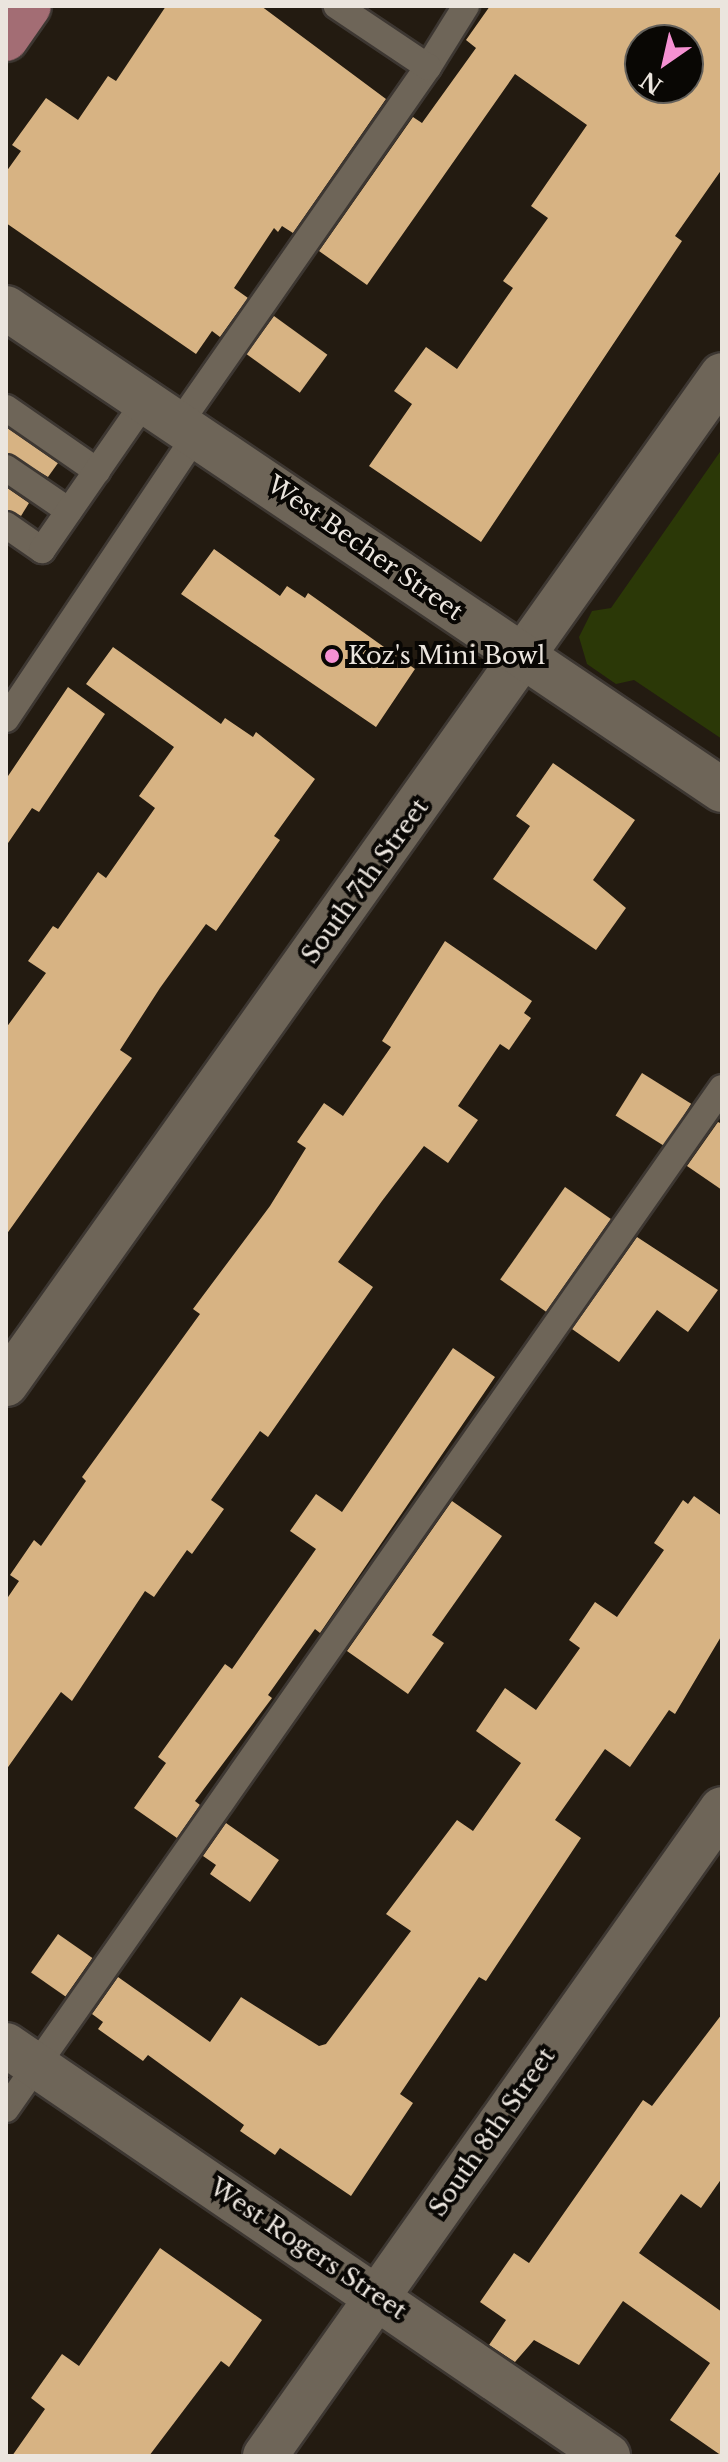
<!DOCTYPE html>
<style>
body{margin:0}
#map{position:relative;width:728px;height:2462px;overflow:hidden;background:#231b11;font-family:"Libre Baskerville",serif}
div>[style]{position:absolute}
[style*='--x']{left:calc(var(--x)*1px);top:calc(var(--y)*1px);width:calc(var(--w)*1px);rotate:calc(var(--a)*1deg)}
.green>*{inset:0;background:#2b3807}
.building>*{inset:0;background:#d7b383;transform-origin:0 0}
.roads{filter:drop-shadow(2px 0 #3d3732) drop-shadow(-2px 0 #3d3732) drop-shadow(0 2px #3d3732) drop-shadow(0 -2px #3d3732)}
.lane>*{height:26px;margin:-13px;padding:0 13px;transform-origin:13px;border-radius:13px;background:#6e6558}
.street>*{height:44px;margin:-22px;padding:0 22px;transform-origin:22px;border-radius:22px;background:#6e6558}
.secondary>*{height:44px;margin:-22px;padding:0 22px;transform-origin:22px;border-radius:22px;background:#6e6558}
.primary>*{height:44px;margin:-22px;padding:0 22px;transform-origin:22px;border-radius:22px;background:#a36d74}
.dots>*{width:22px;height:22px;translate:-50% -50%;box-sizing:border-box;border:4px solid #090704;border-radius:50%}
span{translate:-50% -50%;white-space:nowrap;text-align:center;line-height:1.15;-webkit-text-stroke:8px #090704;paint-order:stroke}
.street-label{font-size:24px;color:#ebe5de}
.poi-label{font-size:24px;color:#ebe5de}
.left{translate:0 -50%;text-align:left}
.frame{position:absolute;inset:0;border:8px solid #ebe5de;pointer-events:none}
.north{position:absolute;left:624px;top:24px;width:80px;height:80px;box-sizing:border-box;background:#090704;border:2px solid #63605b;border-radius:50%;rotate:214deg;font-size:22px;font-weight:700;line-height:32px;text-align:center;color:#ebe5de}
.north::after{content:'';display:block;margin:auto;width:28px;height:36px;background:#f591d2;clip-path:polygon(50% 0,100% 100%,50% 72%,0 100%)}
</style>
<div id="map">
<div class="green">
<i style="clip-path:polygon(722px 449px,722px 739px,634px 680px,616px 684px,587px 664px,579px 637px,592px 611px,611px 608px)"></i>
</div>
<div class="building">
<i style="clip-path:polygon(166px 6px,261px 6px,386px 99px,293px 233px,282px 226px,278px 232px,274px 228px,234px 288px,248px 298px,220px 337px,212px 331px,196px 354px,6px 223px,6px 172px,21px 151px,12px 145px,46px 98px,78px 120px,108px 76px,116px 81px)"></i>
<i style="clip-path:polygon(evenodd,490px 6px,722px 6px,722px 169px,675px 236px,682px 241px,481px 542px,369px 466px,412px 404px,394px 391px,426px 347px,457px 369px,513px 288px,503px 281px,548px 218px,531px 206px,587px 125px,515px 74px,367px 285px,319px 251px,413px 117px,422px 123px,476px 48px,466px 40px,490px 6px,640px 40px,688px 40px,688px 88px,640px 88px,640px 40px)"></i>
<i style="left:274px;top:316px;width:66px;height:47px;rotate:36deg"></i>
<i style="clip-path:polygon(6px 427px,58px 463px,48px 477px,6px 452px)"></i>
<i style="clip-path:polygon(6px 487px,29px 503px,21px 516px,6px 509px)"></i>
<i style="clip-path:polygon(214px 549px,280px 596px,287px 586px,305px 598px,308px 593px,415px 669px,376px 727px,181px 594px)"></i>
<i style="clip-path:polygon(113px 647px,221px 724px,225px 718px,253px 737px,256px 732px,315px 779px,274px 836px,280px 840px,216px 931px,206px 924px,160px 988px,120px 1050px,132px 1058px,6px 1235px,6px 1028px,46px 973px,28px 961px,53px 926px,58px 929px,98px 872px,106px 878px,155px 808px,139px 796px,174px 747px,86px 684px)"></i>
<i style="clip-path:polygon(68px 687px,105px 714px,39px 812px,32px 808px,6px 846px,6px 779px)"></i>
<i style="clip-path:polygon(553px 763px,635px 820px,593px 880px,626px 908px,596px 950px,493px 879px,530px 826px,516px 816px)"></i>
<i style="clip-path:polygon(445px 941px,532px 1001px,524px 1013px,531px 1018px,509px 1050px,500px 1044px,458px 1106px,478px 1120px,448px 1163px,424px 1146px,382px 1201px,338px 1262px,373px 1287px,268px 1437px,260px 1431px,211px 1500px,224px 1509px,192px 1554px,187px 1550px,154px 1597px,145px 1591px,72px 1701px,61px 1692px,6px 1770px,6px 1600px,19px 1581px,10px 1575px,34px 1540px,41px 1546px,86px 1481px,82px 1477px,200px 1314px,193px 1309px,270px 1206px,306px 1148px,297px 1142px,324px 1103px,343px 1116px,391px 1047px,382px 1041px)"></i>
<i style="left:642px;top:1073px;width:58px;height:50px;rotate:32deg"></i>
<i style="clip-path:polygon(718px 1122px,722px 1124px,722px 1190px,687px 1166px)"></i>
<i style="left:565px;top:1187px;width:56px;height:113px;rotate:35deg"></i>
<i style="clip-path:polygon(637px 1237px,718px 1290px,688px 1332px,657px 1310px,619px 1362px,572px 1329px)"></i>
<i style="clip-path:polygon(453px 1348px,495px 1377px,320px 1633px,315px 1629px,268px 1695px,272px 1698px,195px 1801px,200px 1805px,177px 1838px,134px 1808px,166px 1763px,158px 1757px,225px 1664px,232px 1669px,316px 1549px,290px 1531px,316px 1494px,342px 1512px)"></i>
<i style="clip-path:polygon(694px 1496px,722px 1516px,722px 1635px,675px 1714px,669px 1710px,630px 1767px,605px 1749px,555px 1820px,581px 1838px,486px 1981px,479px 1977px,400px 2094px,413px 2103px,351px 2196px,280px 2148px,275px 2155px,240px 2131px,244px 2125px,148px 2055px,143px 2061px,98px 2029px,103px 2022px,92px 2014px,118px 1977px,210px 2042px,241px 1997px,319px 2046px,326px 2044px,411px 1931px,386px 1914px,457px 1820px,473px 1831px,521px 1763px,476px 1731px,505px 1688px,536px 1710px,580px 1648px,569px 1640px,595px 1602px,617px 1617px,664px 1550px,654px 1543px,683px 1500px,688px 1504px)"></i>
<i style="clip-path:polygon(452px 1501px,502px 1536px,432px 1635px,444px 1643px,408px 1694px,347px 1651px)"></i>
<i style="clip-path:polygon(226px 1823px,279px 1860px,250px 1902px,210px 1874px,216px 1865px,203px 1856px)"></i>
<i style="left:58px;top:1934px;width:42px;height:47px;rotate:35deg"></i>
<i style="clip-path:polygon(722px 2014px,722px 2178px,701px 2208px,681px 2194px,639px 2253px,722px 2312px,722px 2456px,670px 2420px,710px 2363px,623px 2301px,579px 2365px,534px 2340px,515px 2362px,489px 2345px,506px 2320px,480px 2302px,514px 2253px,529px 2263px,643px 2100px,652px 2106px)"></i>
<i style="clip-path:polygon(160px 2248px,262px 2320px,229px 2367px,221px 2361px,149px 2456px,12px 2456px,45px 2409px,31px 2398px,62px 2354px,79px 2366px)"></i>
</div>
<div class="roads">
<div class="lane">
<i style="--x:428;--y:67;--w:72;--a:-58.1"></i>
<i style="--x:6;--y:408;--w:111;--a:34.7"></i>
<i style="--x:181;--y:421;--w:432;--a:-55.1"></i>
<i style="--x:428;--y:67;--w:110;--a:-146.2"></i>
<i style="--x:6;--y:468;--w:76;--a:34.3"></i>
<i style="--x:6;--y:525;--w:44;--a:34.8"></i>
<i style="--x:42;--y:550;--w:183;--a:-55.3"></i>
<i style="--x:6;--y:719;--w:345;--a:-56.2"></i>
<i style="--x:6;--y:2109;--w:1247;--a:-54.96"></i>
</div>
<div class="street">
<i style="--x:6;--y:1384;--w:1237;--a:-54.64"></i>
<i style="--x:6;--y:2045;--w:729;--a:34.32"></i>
<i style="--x:265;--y:2456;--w:792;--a:-54.77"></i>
</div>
<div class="secondary">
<i style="--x:6;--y:308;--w:863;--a:33.95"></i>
</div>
<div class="primary">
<i style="--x:6;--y:39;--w:40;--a:-55.1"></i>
</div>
</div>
<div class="dots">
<i style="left:332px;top:656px;background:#f591d2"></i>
</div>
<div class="street-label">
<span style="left:365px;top:548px;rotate:35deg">West Becher Street</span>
<span style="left:365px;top:881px;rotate:-54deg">South 7th Street</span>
<span style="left:492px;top:2132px;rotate:-55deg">South 8th Street</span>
<span style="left:308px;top:2249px;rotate:34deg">West Rogers Street</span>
</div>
<div class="poi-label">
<span class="left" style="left:348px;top:656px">Koz's Mini Bowl</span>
</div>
<div class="frame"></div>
<div class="north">N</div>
</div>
